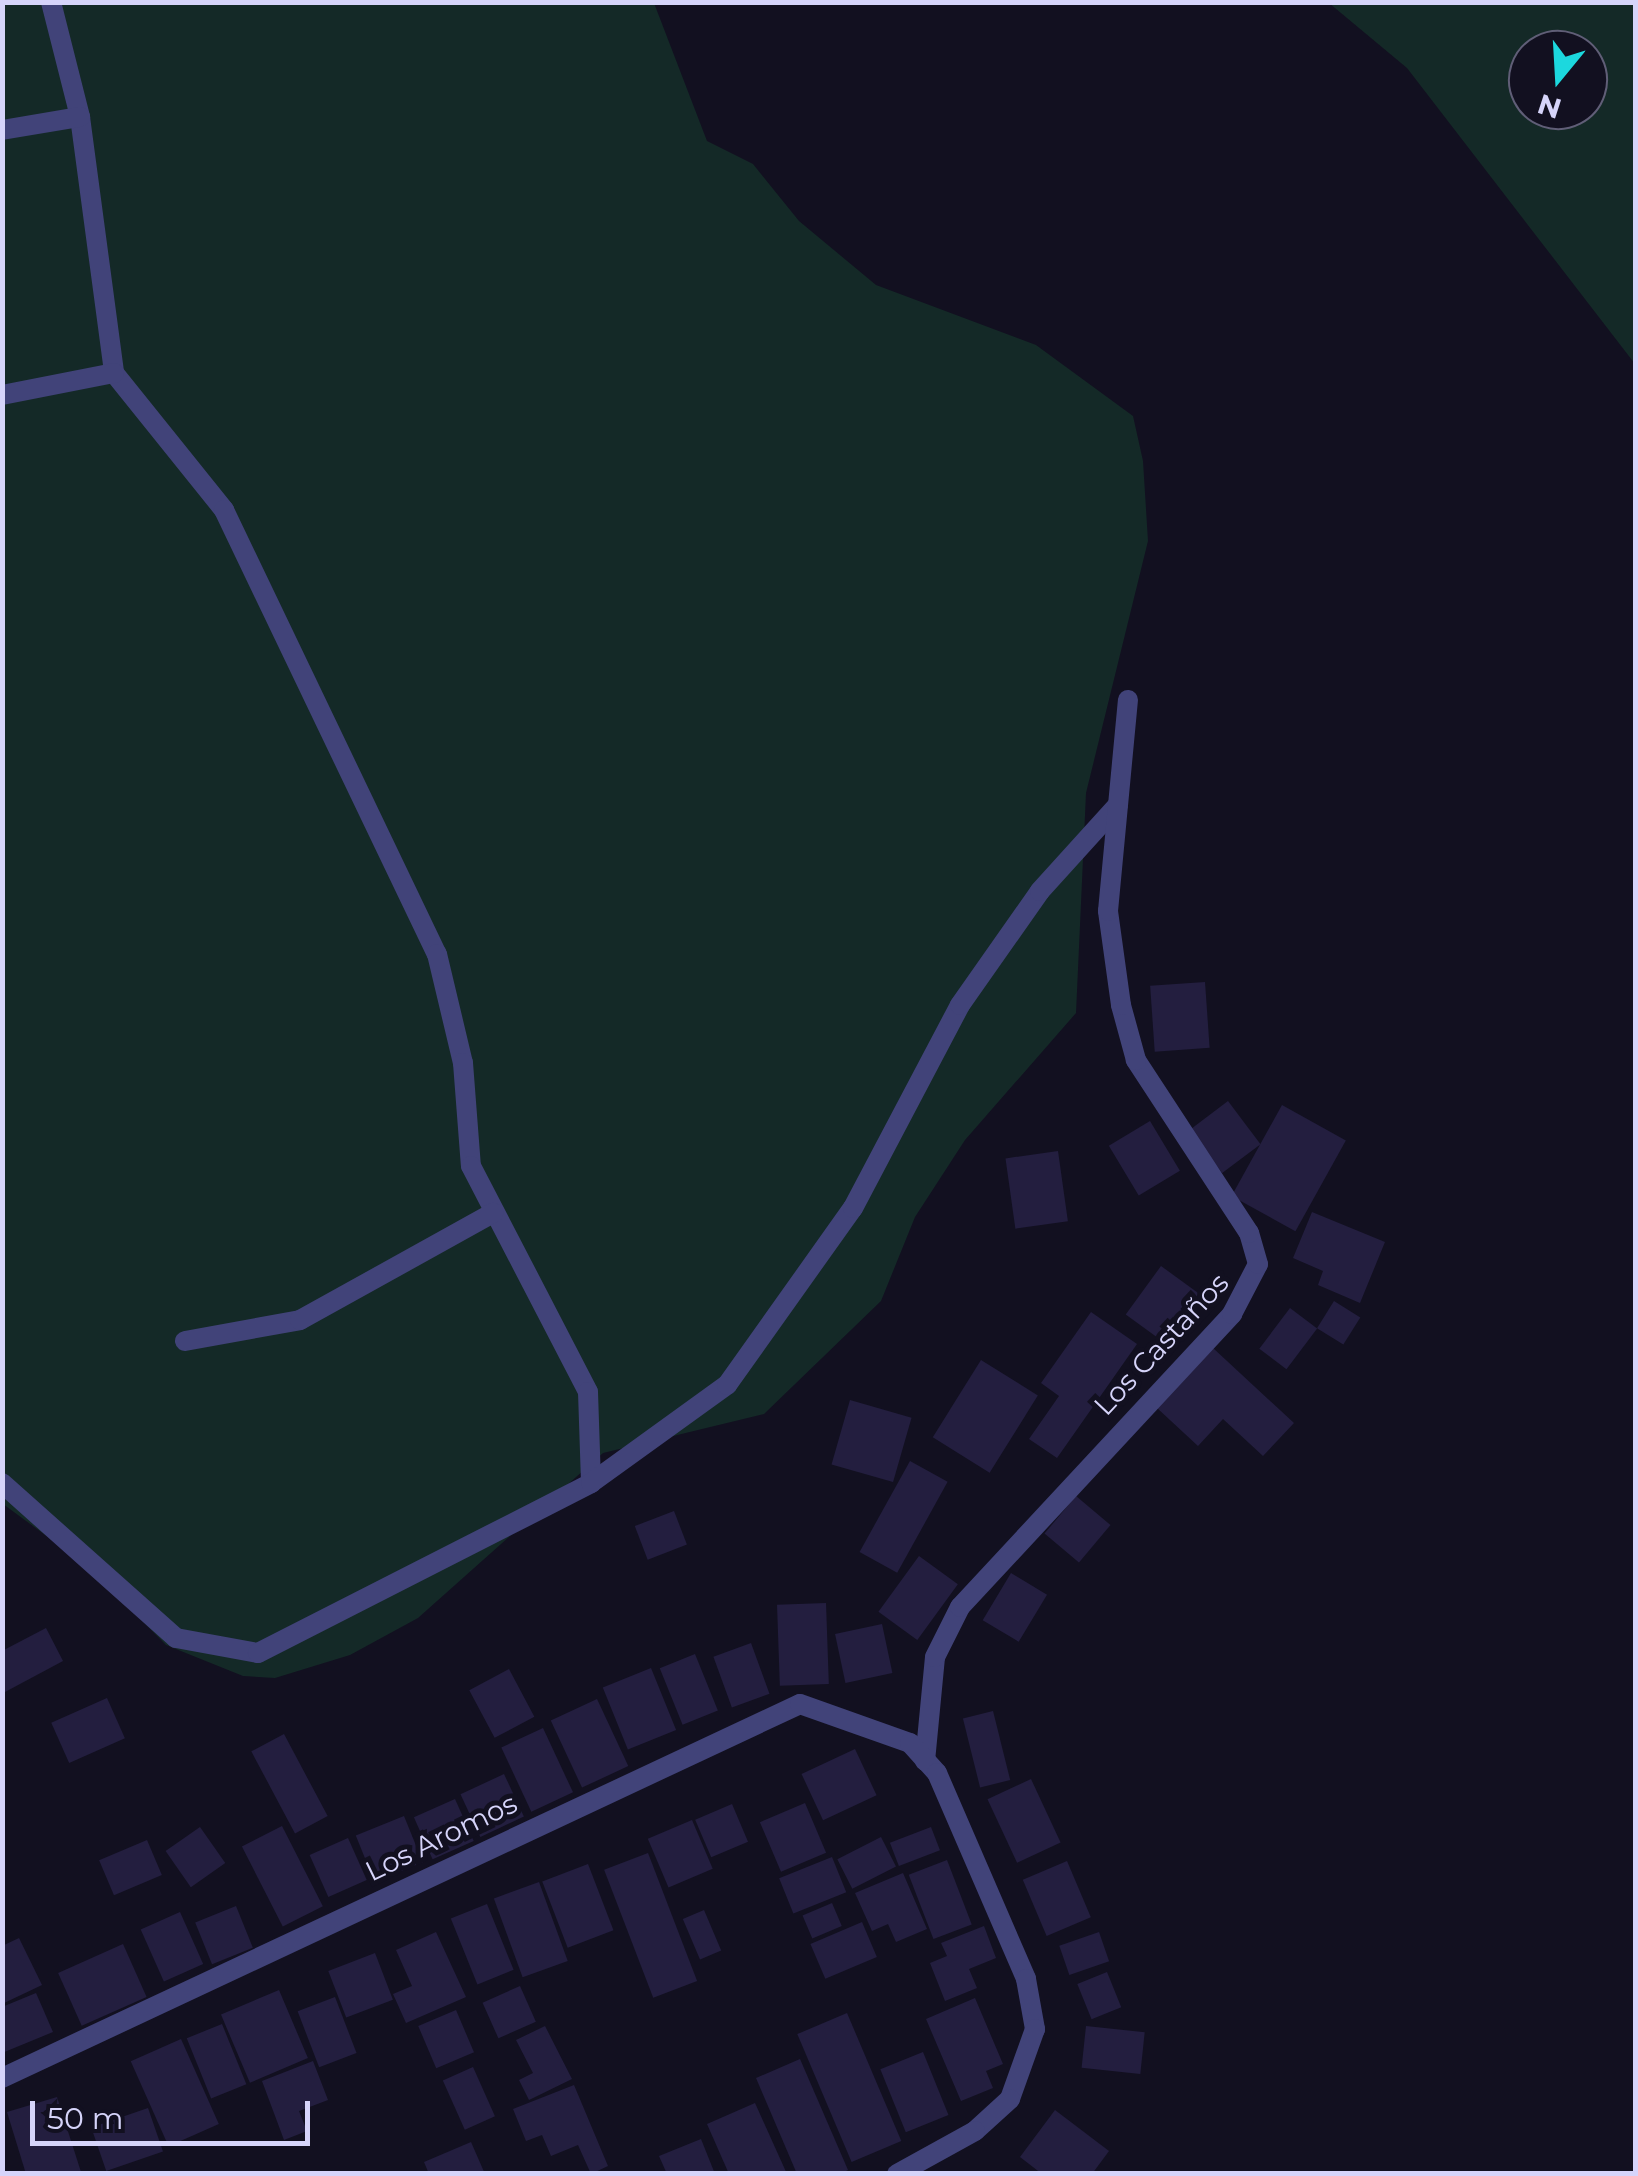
<!DOCTYPE html>
<meta charset="utf-8">
<style>
body{margin:0}
#map{position:relative;width:1638px;height:2176px;overflow:hidden;background:#121020;font-family:Montserrat,sans-serif}
div>[style]{position:absolute}
[style*='--x']{left:calc(var(--x)*1px);top:calc(var(--y)*1px);width:calc(var(--w)*1px);rotate:calc(var(--a)*1deg)}
.green>*{inset:0;background:#142927}
.building>*{inset:0;background:#231e3f;transform-origin:0 0}
.minor>*{height:20px;margin:-10px;padding:0 10px;transform-origin:10px;border-radius:10px;background:#414379}
span{translate:-50% -50%;white-space:nowrap;text-align:center;line-height:1.15;-webkit-text-stroke:10px #121020;paint-order:stroke}
.street-label{font-size:28px;color:#d6d4fa}
.frame{position:absolute;inset:0;border:5px solid #d6d4fa;pointer-events:none}
.north{position:absolute;left:1508px;top:30px;width:100px;height:100px;box-sizing:border-box;background:#121020;border:2px solid #605e77;border-radius:50%;rotate:198deg;font-size:28px;font-weight:700;line-height:40px;text-align:center;color:#d6d4fa}
.north::after{content:'';display:block;margin:auto;width:35px;height:45px;background:#1cd8de;clip-path:polygon(50% 0,100% 100%,50% 72%,0 100%)}
.scale{position:absolute;left:30px;top:2101px;width:280px;height:45px;box-sizing:border-box;border:5px solid #d6d4fa;border-top:0;padding-left:12px;font-size:30px;line-height:35px;white-space:nowrap;color:#d6d4fa;-webkit-text-stroke:8px #121020;paint-order:stroke}
</style>
<div id="map">
<div class="green">
<i style="clip-path:polygon(2px 3px,654px 3px,707px 141px,753px 164px,799px 221px,876px 285px,1036px 345px,1133px 416px,1143px 461px,1148px 541px,1086px 793px,1076px 1013px,965px 1140px,915px 1217px,881px 1301px,764px 1414px,603px 1453px,418px 1618px,350px 1655px,275px 1678px,243px 1676px,166px 1645px,90px 1568px,3px 1504px)"></i>
<i style="clip-path:polygon(evenodd,1329px 3px,1635px 3px,1635px 364px,1407px 68px,1329px 3px,1528px 50px,1588px 50px,1588px 110px,1528px 110px,1528px 50px)"></i>
</div>
<div class="building">
<i style="left:1205px;top:982px;width:66px;height:55px;rotate:86deg"></i>
<i style="left:1228px;top:1101px;width:54px;height:48px;rotate:53deg"></i>
<i style="left:1282px;top:1105px;width:73px;height:104px;rotate:29deg"></i>
<i style="left:1150px;top:1121px;width:58px;height:48px;rotate:59deg"></i>
<i style="left:1058px;top:1151px;width:71px;height:53px;rotate:82deg"></i>
<i style="clip-path:polygon(1312px 1212px,1385px 1242px,1360px 1303px,1318px 1285px,1323px 1271px,1293px 1258px)"></i>
<i style="left:1161px;top:1266px;width:54px;height:60px;rotate:36deg"></i>
<i style="left:1334px;top:1301px;width:31px;height:32px;rotate:32deg"></i>
<i style="left:1290px;top:1308px;width:34px;height:51px;rotate:37deg"></i>
<i style="clip-path:polygon(1091px 1312px,1137px 1344px,1057px 1458px,1029px 1439px,1059px 1396px,1041px 1383px)"></i>
<i style="clip-path:polygon(1213px 1348px,1294px 1423px,1263px 1456px,1223px 1419px,1198px 1446px,1157px 1408px)"></i>
<i style="left:981px;top:1360px;width:67px;height:91px;rotate:32deg"></i>
<i style="left:850px;top:1400px;width:64px;height:67px;rotate:16deg"></i>
<i style="left:910px;top:1461px;width:43px;height:104px;rotate:29deg"></i>
<i style="left:1076px;top:1496px;width:45px;height:49px;rotate:40deg"></i>
<i style="left:674px;top:1511px;width:36px;height:42px;rotate:69deg"></i>
<i style="left:919px;top:1556px;width:48px;height:69px;rotate:36deg"></i>
<i style="left:1011px;top:1573px;width:42px;height:55px;rotate:31deg"></i>
<i style="left:826px;top:1603px;width:81px;height:49px;rotate:88deg"></i>
<i style="left:882px;top:1624px;width:50px;height:48px;rotate:78deg"></i>
<i style="clip-path:polygon(46px 1628px,63px 1661px,5px 1692px,2px 1651px)"></i>
<i style="left:751px;top:1643px;width:54px;height:40px;rotate:70deg"></i>
<i style="left:695px;top:1654px;width:61px;height:38px;rotate:68deg"></i>
<i style="left:651px;top:1668px;width:67px;height:52px;rotate:68deg"></i>
<i style="left:509px;top:1669px;width:54px;height:45px;rotate:62deg"></i>
<i style="left:107px;top:1698px;width:44px;height:61px;rotate:66deg"></i>
<i style="left:597px;top:1699px;width:74px;height:51px;rotate:65deg"></i>
<i style="left:993px;top:1711px;width:71px;height:31px;rotate:76deg"></i>
<i style="left:543px;top:1728px;width:71px;height:46px;rotate:65deg"></i>
<i style="left:284px;top:1734px;width:93px;height:37px;rotate:62deg"></i>
<i style="left:855px;top:1749px;width:51px;height:59px;rotate:65deg"></i>
<i style="left:504px;top:1774px;width:47px;height:48px;rotate:65deg"></i>
<i style="left:1031px;top:1779px;width:70px;height:48px;rotate:65deg"></i>
<i style="left:455px;top:1799px;width:46px;height:45px;rotate:66deg"></i>
<i style="left:805px;top:1803px;width:54px;height:49px;rotate:67deg"></i>
<i style="left:732px;top:1804px;width:41px;height:40px;rotate:67deg"></i>
<i style="left:404px;top:1816px;width:50px;height:52px;rotate:68deg"></i>
<i style="left:692px;top:1820px;width:53px;height:48px;rotate:67deg"></i>
<i style="left:282px;top:1826px;width:90px;height:45px;rotate:63deg"></i>
<i style="left:200px;top:1827px;width:44px;height:42px;rotate:55deg"></i>
<i style="left:931px;top:1827px;width:25px;height:44px;rotate:69deg"></i>
<i style="left:881px;top:1837px;width:33px;height:49px;rotate:63deg"></i>
<i style="left:348px;top:1838px;width:46px;height:42px;rotate:66deg"></i>
<i style="left:147px;top:1840px;width:38px;height:52px;rotate:67deg"></i>
<i style="left:648px;top:1853px;width:137px;height:47px;rotate:69deg"></i>
<i style="left:832px;top:1857px;width:38px;height:57px;rotate:68deg"></i>
<i style="left:947px;top:1860px;width:69px;height:41px;rotate:69deg"></i>
<i style="left:1067px;top:1861px;width:61px;height:48px;rotate:67deg"></i>
<i style="left:588px;top:1864px;width:71px;height:49px;rotate:69deg"></i>
<i style="clip-path:polygon(903px 1873px,927px 1929px,896px 1942px,888px 1924px,872px 1931px,855px 1893px)"></i>
<i style="left:539px;top:1882px;width:84px;height:48px;rotate:70deg"></i>
<i style="left:832px;top:1903px;width:25px;height:32px;rotate:67deg"></i>
<i style="left:487px;top:1904px;width:71px;height:39px;rotate:68deg"></i>
<i style="left:236px;top:1906px;width:45px;height:44px;rotate:68deg"></i>
<i style="left:704px;top:1910px;width:44px;height:23px;rotate:67deg"></i>
<i style="left:180px;top:1912px;width:57px;height:43px;rotate:66deg"></i>
<i style="left:862px;top:1922px;width:38px;height:56px;rotate:67deg"></i>
<i style="clip-path:polygon(984px 1926px,996px 1958px,969px 1969px,977px 1988px,945px 2001px,930px 1963px,947px 1956px,941px 1943px)"></i>
<i style="clip-path:polygon(436px 1932px,466px 1997px,406px 2023px,393px 1994px,412px 1986px,396px 1950px)"></i>
<i style="left:1099px;top:1932px;width:31px;height:42px;rotate:71deg"></i>
<i style="clip-path:polygon(19px 1938px,42px 1985px,2px 2004px,2px 1946px)"></i>
<i style="left:123px;top:1944px;width:58px;height:71px;rotate:66deg"></i>
<i style="left:375px;top:1953px;width:50px;height:50px;rotate:69deg"></i>
<i style="left:1107px;top:1972px;width:38px;height:32px;rotate:68deg"></i>
<i style="left:520px;top:1986px;width:39px;height:41px;rotate:66deg"></i>
<i style="left:279px;top:1990px;width:74px;height:63px;rotate:67deg"></i>
<i style="clip-path:polygon(36px 1993px,53px 2032px,2px 2053px,2px 2007px)"></i>
<i style="left:335px;top:1997px;width:60px;height:40px;rotate:69deg"></i>
<i style="clip-path:polygon(975px 1998px,1003px 2064px,986px 2071px,993px 2088px,961px 2101px,926px 2019px)"></i>
<i style="left:456px;top:2010px;width:46px;height:41px;rotate:67deg"></i>
<i style="left:847px;top:2013px;width:139px;height:54px;rotate:67deg"></i>
<i style="left:222px;top:2024px;width:65px;height:38px;rotate:68deg"></i>
<i style="clip-path:polygon(545px 2026px,572px 2079px,529px 2100px,519px 2080px,533px 2073px,516px 2040px)"></i>
<i style="left:1086px;top:2026px;width:59px;height:42px;rotate:6deg"></i>
<i style="left:181px;top:2039px;width:93px;height:55px;rotate:66deg"></i>
<i style="left:923px;top:2052px;width:68px;height:46px;rotate:68deg"></i>
<i style="clip-path:polygon(800px 2059px,848px 2170px,840px 2174px,797px 2174px,756px 2078px)"></i>
<i style="clip-path:polygon(313px 2061px,328px 2100px,299px 2111px,307px 2131px,284px 2140px,262px 2081px)"></i>
<i style="left:473px;top:2067px;width:54px;height:33px;rotate:66deg"></i>
<i style="clip-path:polygon(574px 2085px,608px 2166px,591px 2174px,578px 2145px,551px 2156px,542px 2135px,526px 2141px,513px 2109px)"></i>
<i style="clip-path:polygon(57px 2097px,81px 2172px,26px 2174px,7px 2112px)"></i>
<i style="clip-path:polygon(755px 2103px,787px 2174px,729px 2174px,707px 2124px)"></i>
<i style="left:148px;top:2108px;width:46px;height:60px;rotate:71deg"></i>
<i style="clip-path:polygon(1055px 2110px,1109px 2151px,1092px 2174px,1042px 2174px,1020px 2157px)"></i>
<i style="clip-path:polygon(701px 2139px,715px 2174px,667px 2174px,659px 2156px)"></i>
<i style="clip-path:polygon(471px 2142px,485px 2174px,429px 2174px,424px 2162px)"></i>
</div>
<div class="minor">
<i style="--x:51;--y:2;--w:119;--a:75.8"></i>
<i style="--x:80;--y:117;--w:258;--a:82.4"></i>
<i style="--x:114;--y:373;--w:176;--a:51.2"></i>
<i style="--x:224;--y:510;--w:492;--a:64.4"></i>
<i style="--x:437;--y:954;--w:112;--a:76.6"></i>
<i style="--x:463;--y:1063;--w:103;--a:85.6"></i>
<i style="--x:471;--y:1166;--w:254;--a:62.6"></i>
<i style="--x:588;--y:1392;--w:91;--a:88.1"></i>
<i style="--x:2;--y:130;--w:79;--a:-9.5"></i>
<i style="--x:2;--y:395;--w:114;--a:-11.1"></i>
<i style="--x:185;--y:1341;--w:117;--a:-10.3"></i>
<i style="--x:300;--y:1320;--w:221;--a:-29"></i>
<i style="--x:2;--y:1483;--w:233;--a:41.7"></i>
<i style="--x:176;--y:1638;--w:83;--a:10.4"></i>
<i style="--x:258;--y:1653;--w:374;--a:-27"></i>
<i style="--x:591;--y:1483;--w:168;--a:-35.8"></i>
<i style="--x:727;--y:1385;--w:217;--a:-54.6"></i>
<i style="--x:853;--y:1208;--w:229;--a:-62.2"></i>
<i style="--x:960;--y:1005;--w:139;--a:-54.9"></i>
<i style="--x:1040;--y:891;--w:116;--a:-47.8"></i>
<i style="--x:925;--y:1761;--w:104;--a:-84.5"></i>
<i style="--x:935;--y:1657;--w:56;--a:-63.4"></i>
<i style="--x:960;--y:1607;--w:400;--a:-47.1"></i>
<i style="--x:1232;--y:1314;--w:56;--a:-62.5"></i>
<i style="--x:1258;--y:1264;--w:32;--a:-106"></i>
<i style="--x:1249;--y:1233;--w:207;--a:-123.2"></i>
<i style="--x:1136;--y:1060;--w:57;--a:-105.3"></i>
<i style="--x:1121;--y:1005;--w:95;--a:-97.9"></i>
<i style="--x:1108;--y:911;--w:212;--a:-84.6"></i>
<i style="--x:2;--y:2078;--w:881;--a:-25.11"></i>
<i style="--x:800;--y:1704;--w:117;--a:19.5"></i>
<i style="--x:910;--y:1743;--w:40;--a:48"></i>
<i style="--x:937;--y:1773;--w:224;--a:66.6"></i>
<i style="--x:1026;--y:1979;--w:51;--a:79.8"></i>
<i style="--x:1035;--y:2029;--w:74;--a:109.7"></i>
<i style="--x:1010;--y:2099;--w:47;--a:137.6"></i>
<i style="--x:975;--y:2131;--w:89;--a:151.1"></i>
</div>
<div class="street-label">
<span style="left:1161px;top:1344px;rotate:-47deg">Los Castaños</span>
<span style="left:441px;top:1837px;rotate:-26deg">Los Aromos</span>
</div>
<div class="frame"></div>
<div class="north">N</div>
<div class="scale">50 m</div>
</div>
